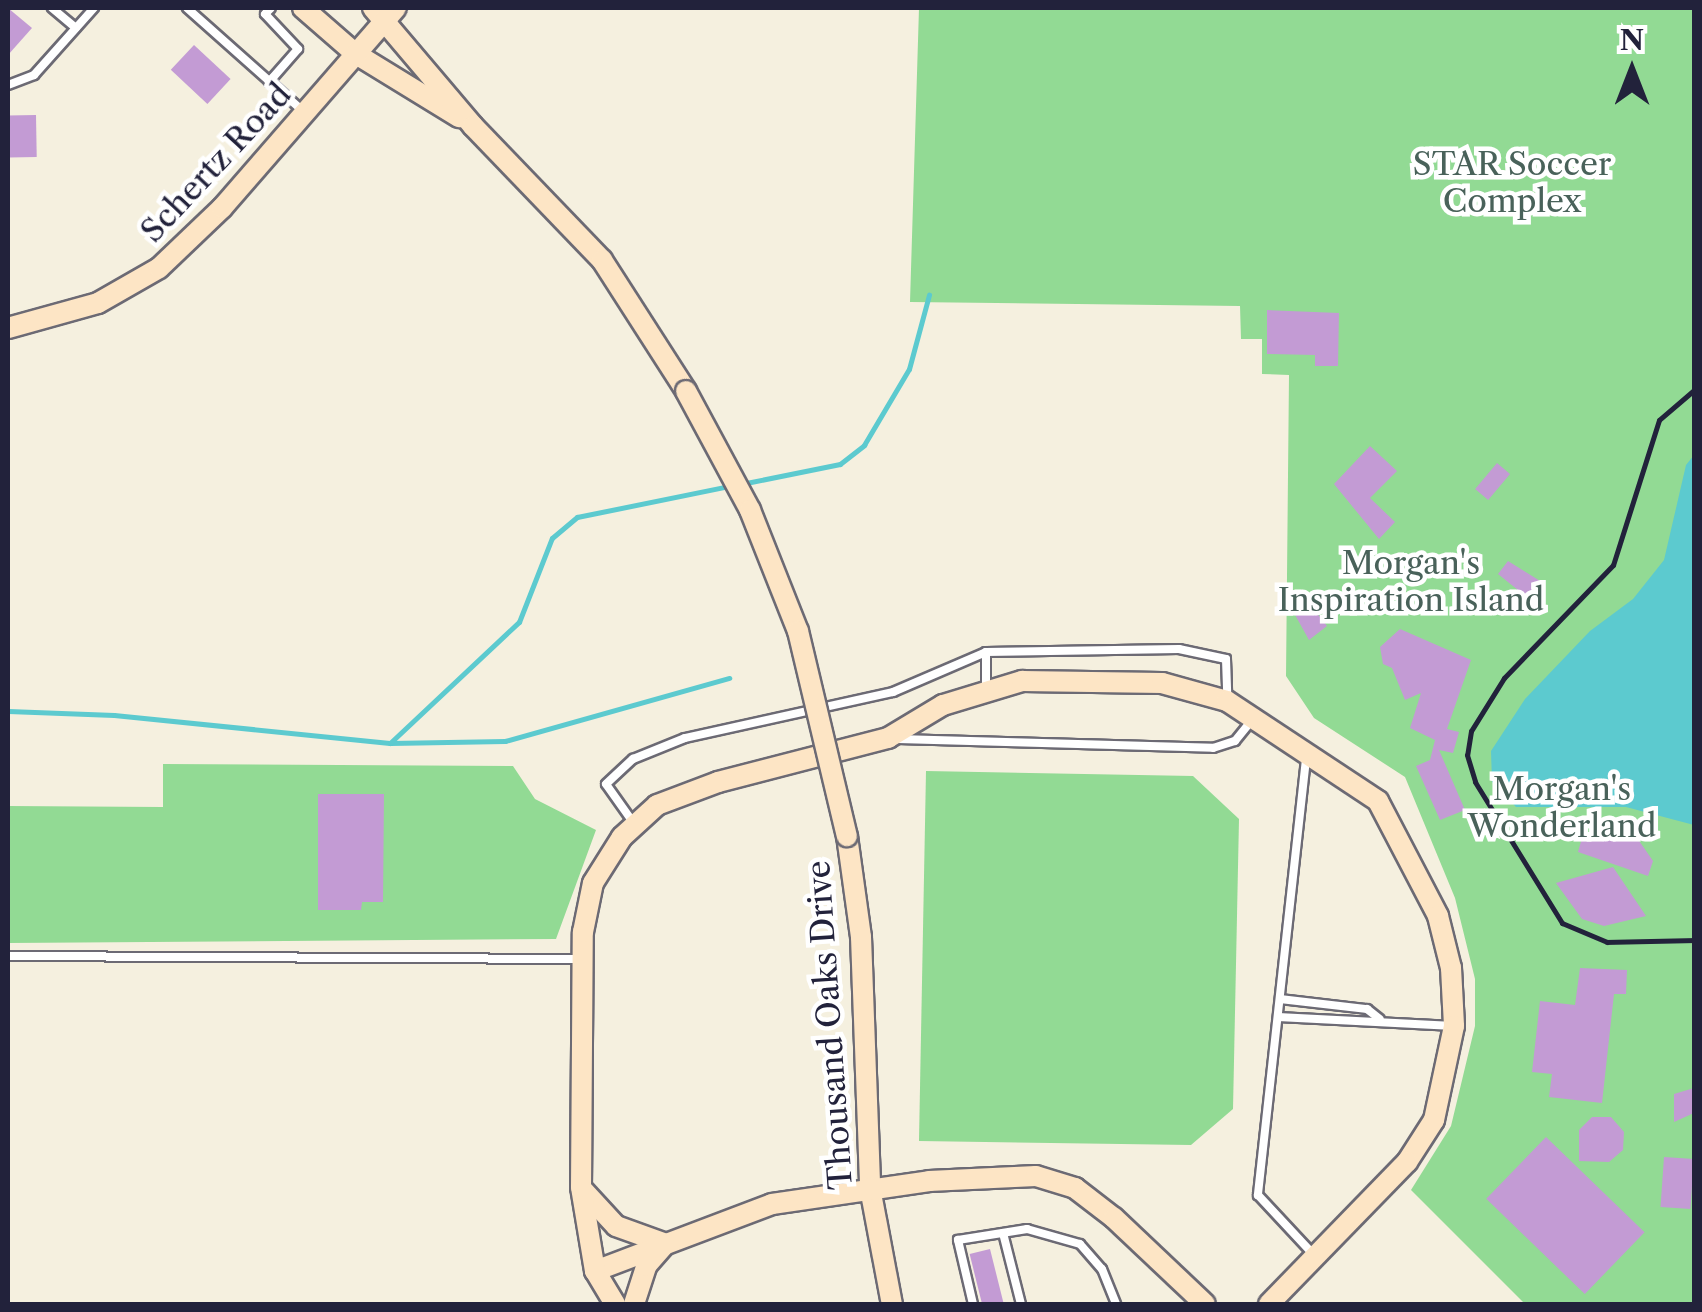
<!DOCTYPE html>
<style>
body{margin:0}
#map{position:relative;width:1702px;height:1312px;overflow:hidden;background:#f5f0df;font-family:"Libre Caslon Text",serif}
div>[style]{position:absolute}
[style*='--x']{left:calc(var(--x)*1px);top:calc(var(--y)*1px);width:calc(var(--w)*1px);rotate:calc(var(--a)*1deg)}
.green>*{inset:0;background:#92da94}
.water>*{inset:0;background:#5ccacf}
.stream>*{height:5px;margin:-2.5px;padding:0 2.5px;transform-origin:2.5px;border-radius:2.5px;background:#5ccacf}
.building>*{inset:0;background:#c39bd4;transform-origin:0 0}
.roads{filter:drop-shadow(2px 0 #6c6a74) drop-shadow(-2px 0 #6c6a74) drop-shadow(0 2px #6c6a74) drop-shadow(0 -2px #6c6a74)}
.lane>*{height:8px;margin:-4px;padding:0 4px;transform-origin:4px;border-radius:4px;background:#fff}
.secondary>*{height:20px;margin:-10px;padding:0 10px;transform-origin:10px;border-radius:10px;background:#fde5c5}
.rail>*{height:5px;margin:-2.5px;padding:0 2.5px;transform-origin:2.5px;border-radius:2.5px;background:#22223b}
.bridges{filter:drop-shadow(2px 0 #6c6a74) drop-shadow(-2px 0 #6c6a74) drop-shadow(0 2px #6c6a74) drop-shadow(0 -2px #6c6a74)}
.secondary-bridge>*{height:20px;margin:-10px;padding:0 10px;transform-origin:10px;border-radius:10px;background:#fde5c5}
span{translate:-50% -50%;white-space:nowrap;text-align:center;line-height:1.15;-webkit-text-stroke:9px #fff;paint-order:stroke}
.street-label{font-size:32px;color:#22223b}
.park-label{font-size:32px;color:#49625a}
.frame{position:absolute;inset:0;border:10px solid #22223b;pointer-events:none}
.north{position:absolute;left:1582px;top:20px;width:100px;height:100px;-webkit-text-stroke:8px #fff;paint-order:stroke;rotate:0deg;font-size:28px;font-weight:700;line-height:40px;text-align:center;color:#22223b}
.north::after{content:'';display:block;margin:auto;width:35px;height:45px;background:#22223b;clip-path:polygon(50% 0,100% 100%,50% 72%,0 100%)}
</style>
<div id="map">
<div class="green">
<i style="clip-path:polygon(919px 8px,1694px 8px,1694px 1304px,1525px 1304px,1411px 1190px,1451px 1126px,1475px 1026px,1475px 979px,1455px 898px,1405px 777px,1314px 718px,1286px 676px,1289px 375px,1262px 374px,1262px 339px,1241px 339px,1240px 306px,910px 302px)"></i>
<i style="clip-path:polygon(163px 764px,513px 766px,535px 799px,596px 830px,556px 939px,8px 943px,8px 806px,163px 807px)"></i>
<i style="clip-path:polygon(926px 771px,1193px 776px,1239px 819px,1233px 1109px,1191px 1145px,919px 1141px)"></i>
</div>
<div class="water">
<i style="clip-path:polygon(1694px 455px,1694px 825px,1626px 807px,1516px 807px,1492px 782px,1491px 751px,1525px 699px,1590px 631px,1633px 599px,1664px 560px,1686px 465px)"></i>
</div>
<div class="stream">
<i style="--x:741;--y:484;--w:101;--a:-11.4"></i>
<i style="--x:840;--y:464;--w:31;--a:-38"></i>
<i style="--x:864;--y:445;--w:88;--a:-59.4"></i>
<i style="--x:909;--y:369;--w:77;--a:-74.9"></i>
<i style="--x:8;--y:711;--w:106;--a:2.2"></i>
<i style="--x:114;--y:715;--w:277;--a:5.8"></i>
<i style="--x:390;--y:743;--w:115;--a:-1"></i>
<i style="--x:505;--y:741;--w:233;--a:-15.7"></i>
<i style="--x:390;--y:743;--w:177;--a:-43.2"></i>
<i style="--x:519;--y:622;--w:90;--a:-68.6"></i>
<i style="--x:552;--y:538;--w:33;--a:-40"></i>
<i style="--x:577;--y:517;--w:156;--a:-11.5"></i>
</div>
<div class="building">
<i style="clip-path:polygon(8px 8px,32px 28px,8px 55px)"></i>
<i style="left:194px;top:45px;width:50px;height:34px;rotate:43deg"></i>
<i style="left:36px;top:115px;width:42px;height:28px;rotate:89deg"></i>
<i style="clip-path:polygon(1267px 310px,1339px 313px,1338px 366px,1315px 366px,1315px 355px,1267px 354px)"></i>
<i style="clip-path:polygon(1370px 446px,1397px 471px,1370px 498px,1395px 522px,1379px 539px,1334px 484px)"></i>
<i style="left:1497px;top:463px;width:17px;height:34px;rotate:40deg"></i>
<i style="clip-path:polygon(1508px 561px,1545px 584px,1533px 602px,1498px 574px)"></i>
<i style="clip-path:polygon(1302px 594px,1327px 626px,1309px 640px,1289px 604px)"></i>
<i style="clip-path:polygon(1400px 629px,1471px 660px,1447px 729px,1459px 732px,1453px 753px,1439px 750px,1465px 810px,1440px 820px,1416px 766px,1430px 760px,1435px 740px,1410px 728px,1421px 693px,1405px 700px,1392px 668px,1383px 664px,1380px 647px)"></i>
<i style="clip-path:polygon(318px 794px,384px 794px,383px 902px,362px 902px,361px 910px,318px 910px)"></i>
<i style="clip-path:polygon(1616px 827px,1633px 832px,1653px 861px,1648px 876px,1578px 852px,1582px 838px)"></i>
<i style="clip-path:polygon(1613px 867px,1646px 916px,1604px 926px,1582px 919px,1556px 883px)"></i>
<i style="clip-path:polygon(1580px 968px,1627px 970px,1626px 994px,1614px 994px,1602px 1103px,1549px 1097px,1552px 1074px,1532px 1072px,1540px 1001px,1575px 1005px)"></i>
<i style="clip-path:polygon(1694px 1088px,1694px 1113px,1674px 1122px,1674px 1094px)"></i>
<i style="clip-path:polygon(1592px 1117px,1611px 1117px,1624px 1132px,1623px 1150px,1609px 1162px,1579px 1161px,1579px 1130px)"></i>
<i style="left:1546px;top:1137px;width:137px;height:86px;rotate:44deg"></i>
<i style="left:1664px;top:1157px;width:30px;height:50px;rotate:4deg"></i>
<i style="left:990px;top:1249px;width:57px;height:21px;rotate:76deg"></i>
</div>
<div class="roads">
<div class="lane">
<i style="--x:52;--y:8;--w:31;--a:40"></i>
<i style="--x:187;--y:8;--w:155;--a:41.6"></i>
<i style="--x:269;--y:82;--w:44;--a:-48.7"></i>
<i style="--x:298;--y:49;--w:48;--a:-133.3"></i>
<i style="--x:265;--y:14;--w:8;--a:-45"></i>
<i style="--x:8;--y:85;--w:28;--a:-21"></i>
<i style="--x:34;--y:75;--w:90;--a:-48.2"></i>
<i style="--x:986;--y:652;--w:38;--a:90"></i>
<i style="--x:898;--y:739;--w:315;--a:1.6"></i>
<i style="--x:1213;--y:748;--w:23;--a:-18"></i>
<i style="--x:1235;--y:741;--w:27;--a:-51"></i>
<i style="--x:1306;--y:759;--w:439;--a:96.3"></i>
<i style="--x:1258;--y:1195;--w:82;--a:47"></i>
<i style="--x:635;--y:825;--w:50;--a:-125.3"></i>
<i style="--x:606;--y:784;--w:37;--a:-43"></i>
<i style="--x:633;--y:759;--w:56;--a:-22"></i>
<i style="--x:685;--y:738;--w:213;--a:-12.5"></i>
<i style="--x:893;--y:692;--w:101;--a:-23.3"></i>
<i style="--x:986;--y:652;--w:193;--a:-0.9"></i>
<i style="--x:1179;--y:649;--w:48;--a:12"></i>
<i style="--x:1226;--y:659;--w:37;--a:88"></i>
<i style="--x:8;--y:956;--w:570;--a:0.3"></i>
<i style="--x:1280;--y:999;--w:88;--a:6.6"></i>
<i style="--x:1367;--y:1009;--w:16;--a:38"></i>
<i style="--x:1278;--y:1017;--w:176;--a:2.9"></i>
<i style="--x:1003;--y:1233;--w:73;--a:75.8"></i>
<i style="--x:973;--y:1304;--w:66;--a:-103.2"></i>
<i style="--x:958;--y:1240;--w:70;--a:-9.1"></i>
<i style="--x:1027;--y:1229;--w:55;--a:15.8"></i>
<i style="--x:1080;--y:1244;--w:33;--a:49"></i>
<i style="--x:1102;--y:1269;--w:38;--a:68"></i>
</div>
<div class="secondary">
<i style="--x:303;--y:8;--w:70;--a:41"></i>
<i style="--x:356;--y:54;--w:121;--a:31.5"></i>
<i style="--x:373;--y:8;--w:155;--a:49.7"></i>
<i style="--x:473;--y:126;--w:186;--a:46.1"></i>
<i style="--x:602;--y:260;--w:156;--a:57.3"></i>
<i style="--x:8;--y:328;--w:93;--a:-15.5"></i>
<i style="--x:98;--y:303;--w:70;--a:-29.8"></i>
<i style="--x:159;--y:268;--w:87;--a:-43.6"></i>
<i style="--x:222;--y:208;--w:265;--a:-49"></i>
<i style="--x:847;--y:836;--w:102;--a:82.1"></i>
<i style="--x:861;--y:937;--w:251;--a:87.9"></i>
<i style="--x:870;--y:1188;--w:118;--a:79.3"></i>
<i style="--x:582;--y:1189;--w:50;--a:47.4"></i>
<i style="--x:616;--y:1226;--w:53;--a:19.8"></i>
<i style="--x:595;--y:1271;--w:189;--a:-20.7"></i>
<i style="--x:772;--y:1204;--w:159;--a:-8.3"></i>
<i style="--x:929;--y:1181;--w:107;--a:-2.7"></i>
<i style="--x:1036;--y:1176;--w:41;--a:17.1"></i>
<i style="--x:1075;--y:1188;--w:49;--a:37.6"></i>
<i style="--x:1114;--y:1218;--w:125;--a:43.4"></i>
<i style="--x:615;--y:1304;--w:39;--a:-121"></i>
<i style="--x:595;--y:1271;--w:85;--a:-99.5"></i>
<i style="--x:581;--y:1187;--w:255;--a:-89.6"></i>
<i style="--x:583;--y:932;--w:50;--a:-78.5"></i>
<i style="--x:593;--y:883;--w:54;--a:-57.8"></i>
<i style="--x:622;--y:837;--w:47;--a:-42.4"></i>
<i style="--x:657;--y:805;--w:65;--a:-20.7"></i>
<i style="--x:718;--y:782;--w:176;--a:-14.5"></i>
<i style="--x:888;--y:738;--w:64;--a:-31"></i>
<i style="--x:943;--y:705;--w:83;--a:-16.9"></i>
<i style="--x:1022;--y:681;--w:140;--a:0.8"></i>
<i style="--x:1162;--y:683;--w:67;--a:15.5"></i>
<i style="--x:1227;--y:701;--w:181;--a:33.5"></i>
<i style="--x:1378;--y:801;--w:130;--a:62.4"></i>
<i style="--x:1438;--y:916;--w:54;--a:76"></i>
<i style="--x:1451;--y:968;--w:58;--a:87"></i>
<i style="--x:1454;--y:1026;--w:96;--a:102"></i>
<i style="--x:1434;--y:1120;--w:50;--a:122.7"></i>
<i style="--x:1407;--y:1162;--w:198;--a:134.2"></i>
<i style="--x:634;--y:1304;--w:40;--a:-72"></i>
<i style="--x:646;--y:1266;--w:28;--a:-49"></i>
</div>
</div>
<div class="rail">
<i style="--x:1694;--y:390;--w:46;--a:139.4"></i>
<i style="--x:1659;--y:420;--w:152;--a:107.6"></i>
<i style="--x:1613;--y:565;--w:157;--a:134"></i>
<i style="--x:1504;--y:678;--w:62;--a:121.9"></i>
<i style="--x:1471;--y:731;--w:24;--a:99"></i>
<i style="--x:1467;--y:755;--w:28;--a:73"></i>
<i style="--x:1475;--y:782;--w:166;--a:58.3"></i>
<i style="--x:1562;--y:923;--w:49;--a:22.9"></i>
<i style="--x:1607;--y:942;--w:87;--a:-1.3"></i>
</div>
<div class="bridges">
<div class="secondary-bridge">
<i style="--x:686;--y:391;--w:135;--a:61.7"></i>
<i style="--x:750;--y:510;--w:130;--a:68.4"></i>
<i style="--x:798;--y:631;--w:211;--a:76.6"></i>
</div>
</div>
<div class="street-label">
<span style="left:216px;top:163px;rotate:-47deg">Schertz Road</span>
<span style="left:830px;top:1025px;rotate:-94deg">Thousand Oaks Drive</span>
</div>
<div class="park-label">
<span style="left:1512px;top:183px">STAR Soccer<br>Complex</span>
<span style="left:1411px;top:582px">Morgan's<br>Inspiration Island</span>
<span style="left:1562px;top:808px">Morgan's<br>Wonderland</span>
</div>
<div class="frame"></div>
<div class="north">N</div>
</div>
